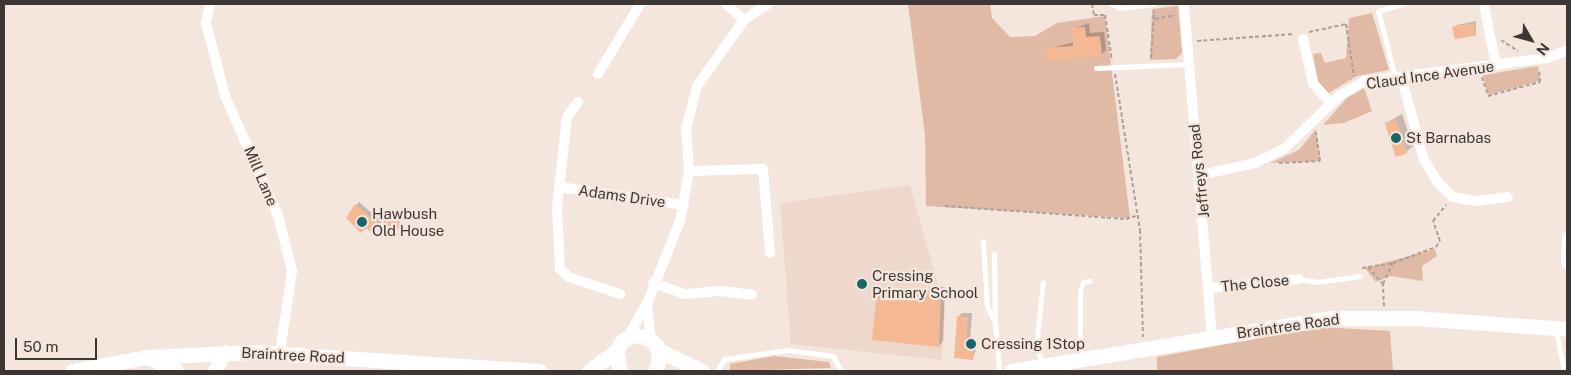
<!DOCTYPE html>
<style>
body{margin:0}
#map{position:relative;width:1571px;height:375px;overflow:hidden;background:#f4e5dd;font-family:"Public Sans",sans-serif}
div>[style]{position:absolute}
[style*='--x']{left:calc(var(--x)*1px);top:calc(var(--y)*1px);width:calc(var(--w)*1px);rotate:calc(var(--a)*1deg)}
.built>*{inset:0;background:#eed8cc}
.green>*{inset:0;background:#e0baa5}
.shadow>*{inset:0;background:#0003}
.building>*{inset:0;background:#f5b894;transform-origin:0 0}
.path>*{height:2px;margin-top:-1px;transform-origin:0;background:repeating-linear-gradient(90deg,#aba09a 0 4px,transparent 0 6.5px)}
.service>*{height:5px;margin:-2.5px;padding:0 2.5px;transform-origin:2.5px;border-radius:2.5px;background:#fff}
.minor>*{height:10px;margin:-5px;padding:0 5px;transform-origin:5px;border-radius:5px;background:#fff}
.tertiary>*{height:14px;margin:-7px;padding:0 7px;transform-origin:7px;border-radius:7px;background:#fff}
.secondary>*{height:15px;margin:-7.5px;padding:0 7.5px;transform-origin:7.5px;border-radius:7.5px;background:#fff}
.dots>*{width:14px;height:14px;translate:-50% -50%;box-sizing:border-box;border:2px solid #f4e5dd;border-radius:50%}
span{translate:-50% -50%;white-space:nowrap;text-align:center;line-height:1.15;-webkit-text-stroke:4.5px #f4e5dd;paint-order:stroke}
.street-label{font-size:15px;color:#3c3734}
.poi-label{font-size:15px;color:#3c3734}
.left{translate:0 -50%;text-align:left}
.frame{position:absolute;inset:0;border:5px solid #3c3734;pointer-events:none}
.north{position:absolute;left:1506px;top:15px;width:50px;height:50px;-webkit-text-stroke:4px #f4e5dd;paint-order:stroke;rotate:128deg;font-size:14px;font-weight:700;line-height:20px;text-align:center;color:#3c3734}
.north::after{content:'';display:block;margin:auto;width:18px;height:22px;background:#3c3734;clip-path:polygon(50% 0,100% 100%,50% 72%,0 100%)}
.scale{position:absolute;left:15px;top:338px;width:82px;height:22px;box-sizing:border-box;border:2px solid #3c3734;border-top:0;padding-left:6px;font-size:15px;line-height:18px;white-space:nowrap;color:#3c3734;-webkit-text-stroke:4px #f4e5dd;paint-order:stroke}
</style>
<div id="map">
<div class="built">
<i style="clip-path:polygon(910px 185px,945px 310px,942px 360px,791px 344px,780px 203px)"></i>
</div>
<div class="green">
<i style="clip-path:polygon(908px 4px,990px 4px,992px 18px,1010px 37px,1035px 36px,1057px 23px,1105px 16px,1130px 218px,926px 206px,925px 135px)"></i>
<i style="clip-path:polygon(1178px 6px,1182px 53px,1176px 59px,1150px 60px,1152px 9px)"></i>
<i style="clip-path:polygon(1372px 13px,1389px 70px,1357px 76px,1327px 94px,1320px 91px,1313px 54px,1321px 53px,1325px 63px,1346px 58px,1349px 18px)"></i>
<i style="clip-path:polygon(1538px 66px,1540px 81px,1488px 95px,1483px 75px)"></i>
<i style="clip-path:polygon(1364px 88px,1372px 111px,1344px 123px,1323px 125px,1347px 98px)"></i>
<i style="clip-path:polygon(1316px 129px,1320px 161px,1270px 163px,1299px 150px)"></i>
<i style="clip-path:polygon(1435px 249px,1437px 256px,1422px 266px,1423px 281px,1390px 276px,1376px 282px,1365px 268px)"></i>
<i style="clip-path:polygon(1320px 327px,1390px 331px,1393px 371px,1157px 371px,1157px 357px)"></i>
<i style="clip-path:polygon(774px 356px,829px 362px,831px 368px,730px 371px,730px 364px)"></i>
</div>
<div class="shadow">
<i style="clip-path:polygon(1476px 21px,1476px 35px,1454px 28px,1457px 25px)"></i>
<i style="clip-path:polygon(1089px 23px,1090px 33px,1104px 32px,1106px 50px,1101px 55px,1048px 49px,1074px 42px,1073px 29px)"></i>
<i style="clip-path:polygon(1402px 114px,1413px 146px,1406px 152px,1386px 123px)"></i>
<i style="clip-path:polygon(359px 202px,382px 222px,371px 231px,348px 218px)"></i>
<i style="clip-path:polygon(398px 215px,401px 226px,385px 220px,386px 219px)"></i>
<i style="clip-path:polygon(930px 287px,945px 287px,943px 341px,939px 346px,878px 293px,883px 288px,926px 291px)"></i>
<i style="clip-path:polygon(962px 313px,972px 313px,970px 342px,978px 343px,973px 358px,955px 357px,958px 317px)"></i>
</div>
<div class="building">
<i style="left:1474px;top:23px;width:13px;height:22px;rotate:81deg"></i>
<i style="clip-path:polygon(1085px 27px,1086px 37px,1100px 36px,1102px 56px,1047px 61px,1046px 48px,1073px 46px,1072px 28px)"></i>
<i style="left:1396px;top:119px;width:36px;height:12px;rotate:72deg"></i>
<i style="clip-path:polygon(355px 204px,380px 225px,371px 233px,367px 228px,361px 233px,346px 218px)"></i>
<i style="left:397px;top:215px;width:13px;height:15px;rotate:67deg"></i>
<i style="clip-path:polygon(924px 291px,941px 291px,939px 347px,872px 340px,877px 292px,924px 295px)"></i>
<i style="clip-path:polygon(957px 317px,968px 317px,966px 346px,974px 347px,973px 360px,954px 358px)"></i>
</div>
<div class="path">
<i style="--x:1092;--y:4;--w:11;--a:80"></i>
<i style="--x:1094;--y:15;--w:11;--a:0"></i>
<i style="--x:1105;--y:15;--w:46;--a:81.2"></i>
<i style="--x:1155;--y:19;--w:20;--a:-11"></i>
<i style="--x:1309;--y:32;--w:38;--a:-12"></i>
<i style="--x:1346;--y:24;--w:53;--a:81.3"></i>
<i style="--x:1501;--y:40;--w:20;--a:33"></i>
<i style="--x:1197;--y:41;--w:97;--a:-4.1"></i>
<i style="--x:1151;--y:58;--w:47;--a:-86.3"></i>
<i style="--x:1115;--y:74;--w:158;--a:80.9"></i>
<i style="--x:1140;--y:230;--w:107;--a:88.4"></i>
<i style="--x:1482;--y:77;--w:20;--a:72"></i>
<i style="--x:1488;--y:96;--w:54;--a:-15.1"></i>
<i style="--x:1540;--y:82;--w:13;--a:-94"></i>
<i style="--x:1279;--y:163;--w:41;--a:-2.8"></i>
<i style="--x:1320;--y:161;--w:29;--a:-98"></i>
<i style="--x:945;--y:206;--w:181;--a:4.1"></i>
<i style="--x:1126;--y:219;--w:10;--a:-17"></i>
<i style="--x:1368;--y:267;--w:23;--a:49"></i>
<i style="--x:1362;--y:268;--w:31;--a:-9"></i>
<i style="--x:1393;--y:263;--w:46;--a:-20.4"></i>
<i style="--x:1436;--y:247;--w:7;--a:-56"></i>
<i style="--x:1440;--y:241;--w:21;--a:-109"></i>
<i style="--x:1433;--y:221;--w:21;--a:-51"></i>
<i style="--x:1384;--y:306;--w:22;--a:-93"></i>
<i style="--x:1383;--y:284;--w:23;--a:-65"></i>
</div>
<div class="service">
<i style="--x:1111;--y:4;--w:10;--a:24"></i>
<i style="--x:1120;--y:8;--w:33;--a:-7"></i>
<i style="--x:1096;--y:68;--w:93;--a:-2.5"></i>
<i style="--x:1395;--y:77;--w:68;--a:-104.4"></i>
<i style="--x:1378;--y:11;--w:25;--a:-16"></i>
<i style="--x:983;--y:241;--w:66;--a:86.5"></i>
<i style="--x:987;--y:307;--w:17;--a:62"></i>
<i style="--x:995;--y:322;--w:49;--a:85.3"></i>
<i style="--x:994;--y:254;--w:68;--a:89.2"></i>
<i style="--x:1299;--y:279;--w:19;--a:9"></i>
<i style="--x:1318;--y:282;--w:42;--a:-8.1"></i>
<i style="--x:1556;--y:330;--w:42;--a:79"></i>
<i style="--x:1080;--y:359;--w:68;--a:-90"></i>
<i style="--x:1080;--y:291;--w:9;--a:-72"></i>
<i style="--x:1083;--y:282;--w:7;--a:-8"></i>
<i style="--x:1042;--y:364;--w:19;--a:-108"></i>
<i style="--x:1036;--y:346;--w:64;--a:-83.8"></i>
<i style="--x:717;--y:371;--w:14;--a:-60"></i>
<i style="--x:724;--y:359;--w:65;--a:-8"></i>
<i style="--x:788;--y:350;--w:45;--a:7.6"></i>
<i style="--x:833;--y:356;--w:17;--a:62"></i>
</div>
<div class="minor">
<i style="--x:210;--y:4;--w:19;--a:102"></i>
<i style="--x:206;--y:23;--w:75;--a:75.4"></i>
<i style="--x:225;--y:96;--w:130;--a:66"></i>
<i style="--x:278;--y:215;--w:58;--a:76"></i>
<i style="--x:292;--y:271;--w:82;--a:98.4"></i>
<i style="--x:726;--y:4;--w:24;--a:42"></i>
<i style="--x:1184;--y:4;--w:335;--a:85.2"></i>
<i style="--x:1484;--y:4;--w:63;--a:79"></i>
<i style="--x:1303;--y:39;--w:45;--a:77.2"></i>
<i style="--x:1313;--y:83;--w:28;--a:49"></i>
<i style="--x:598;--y:74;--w:82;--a:-59"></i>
<i style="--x:1401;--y:76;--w:87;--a:74.7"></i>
<i style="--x:1424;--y:160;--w:28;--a:58"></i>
<i style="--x:1439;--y:184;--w:19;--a:43"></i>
<i style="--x:1453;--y:197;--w:23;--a:10"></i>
<i style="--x:1476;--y:201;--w:32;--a:-7"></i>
<i style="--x:578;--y:102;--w:19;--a:126"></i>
<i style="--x:567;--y:117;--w:92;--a:96.3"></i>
<i style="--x:557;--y:208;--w:61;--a:87.2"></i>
<i style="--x:560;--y:269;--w:12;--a:42"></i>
<i style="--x:569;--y:277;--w:54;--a:18.4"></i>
<i style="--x:689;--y:171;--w:74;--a:-1.5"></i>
<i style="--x:763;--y:169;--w:84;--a:85.2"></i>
<i style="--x:1200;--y:175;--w:56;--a:-12.3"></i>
<i style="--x:1255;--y:163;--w:32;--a:-26"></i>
<i style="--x:1284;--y:149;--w:78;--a:-44"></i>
<i style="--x:1340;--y:95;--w:29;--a:-29"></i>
<i style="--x:1365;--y:81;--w:184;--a:-7.2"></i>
<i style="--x:1548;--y:58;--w:21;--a:-23"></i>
<i style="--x:560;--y:187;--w:125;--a:8.3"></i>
<i style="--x:1566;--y:264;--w:27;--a:-88"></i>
<i style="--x:653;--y:283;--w:34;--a:19"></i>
<i style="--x:685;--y:294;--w:36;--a:-5"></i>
<i style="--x:721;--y:291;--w:31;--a:7"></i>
<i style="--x:1211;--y:288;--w:88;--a:-5.8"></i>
<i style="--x:647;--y:304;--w:36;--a:84"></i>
<i style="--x:627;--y:338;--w:39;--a:-60"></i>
<i style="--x:647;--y:304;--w:89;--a:-68.3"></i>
<i style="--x:680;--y:221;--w:51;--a:-79.8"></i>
<i style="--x:689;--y:171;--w:42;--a:-94.1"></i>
<i style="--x:686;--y:129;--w:44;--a:-75.7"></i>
<i style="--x:697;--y:86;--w:81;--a:-54.5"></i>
<i style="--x:744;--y:20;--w:29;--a:-34"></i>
</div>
<div class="tertiary">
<i style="--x:146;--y:357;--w:34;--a:24"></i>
<i style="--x:215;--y:371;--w:22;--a:-60"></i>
</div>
<div class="secondary">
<i style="--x:658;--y:350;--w:49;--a:25.5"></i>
<i style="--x:72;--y:371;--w:75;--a:-10.7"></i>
<i style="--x:146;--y:357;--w:108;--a:-2.7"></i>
<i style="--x:254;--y:352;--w:286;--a:3.8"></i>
<i style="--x:589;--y:371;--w:34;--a:-37"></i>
<i style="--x:620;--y:371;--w:20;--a:-101"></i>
<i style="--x:616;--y:351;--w:13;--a:-58"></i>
<i style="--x:623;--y:340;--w:13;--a:-23"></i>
<i style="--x:635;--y:335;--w:13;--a:13"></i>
<i style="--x:648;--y:338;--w:12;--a:42"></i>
<i style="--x:657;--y:346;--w:13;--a:81"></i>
<i style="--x:659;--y:359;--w:13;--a:108"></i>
<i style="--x:1011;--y:371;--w:324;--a:-9.4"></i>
<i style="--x:1331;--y:318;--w:84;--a:0"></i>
<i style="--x:1415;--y:318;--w:152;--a:4.1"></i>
</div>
<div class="dots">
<i style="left:1396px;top:138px;background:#18666b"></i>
<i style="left:362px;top:222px;background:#18666b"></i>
<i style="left:862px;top:284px;background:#18666b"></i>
<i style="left:971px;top:344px;background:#18666b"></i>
</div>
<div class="street-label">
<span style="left:1430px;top:75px;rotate:-8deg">Claud Ince Avenue</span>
<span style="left:1199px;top:171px;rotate:-96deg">Jeffreys Road</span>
<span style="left:261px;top:176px;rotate:67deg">Mill Lane</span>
<span style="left:622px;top:196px;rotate:8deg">Adams Drive</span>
<span style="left:1255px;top:283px;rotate:-6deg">The Close</span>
<span style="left:1288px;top:326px;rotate:-8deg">Braintree Road</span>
<span style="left:293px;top:355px;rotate:3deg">Braintree Road</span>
</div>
<div class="poi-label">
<span class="left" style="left:1406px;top:138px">St Barnabas</span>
<span class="left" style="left:372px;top:222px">Hawbush<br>Old House</span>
<span class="left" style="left:872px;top:284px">Cressing<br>Primary School</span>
<span class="left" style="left:981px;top:344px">Cressing 1Stop</span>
</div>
<div class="frame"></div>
<div class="north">N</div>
<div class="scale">50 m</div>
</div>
